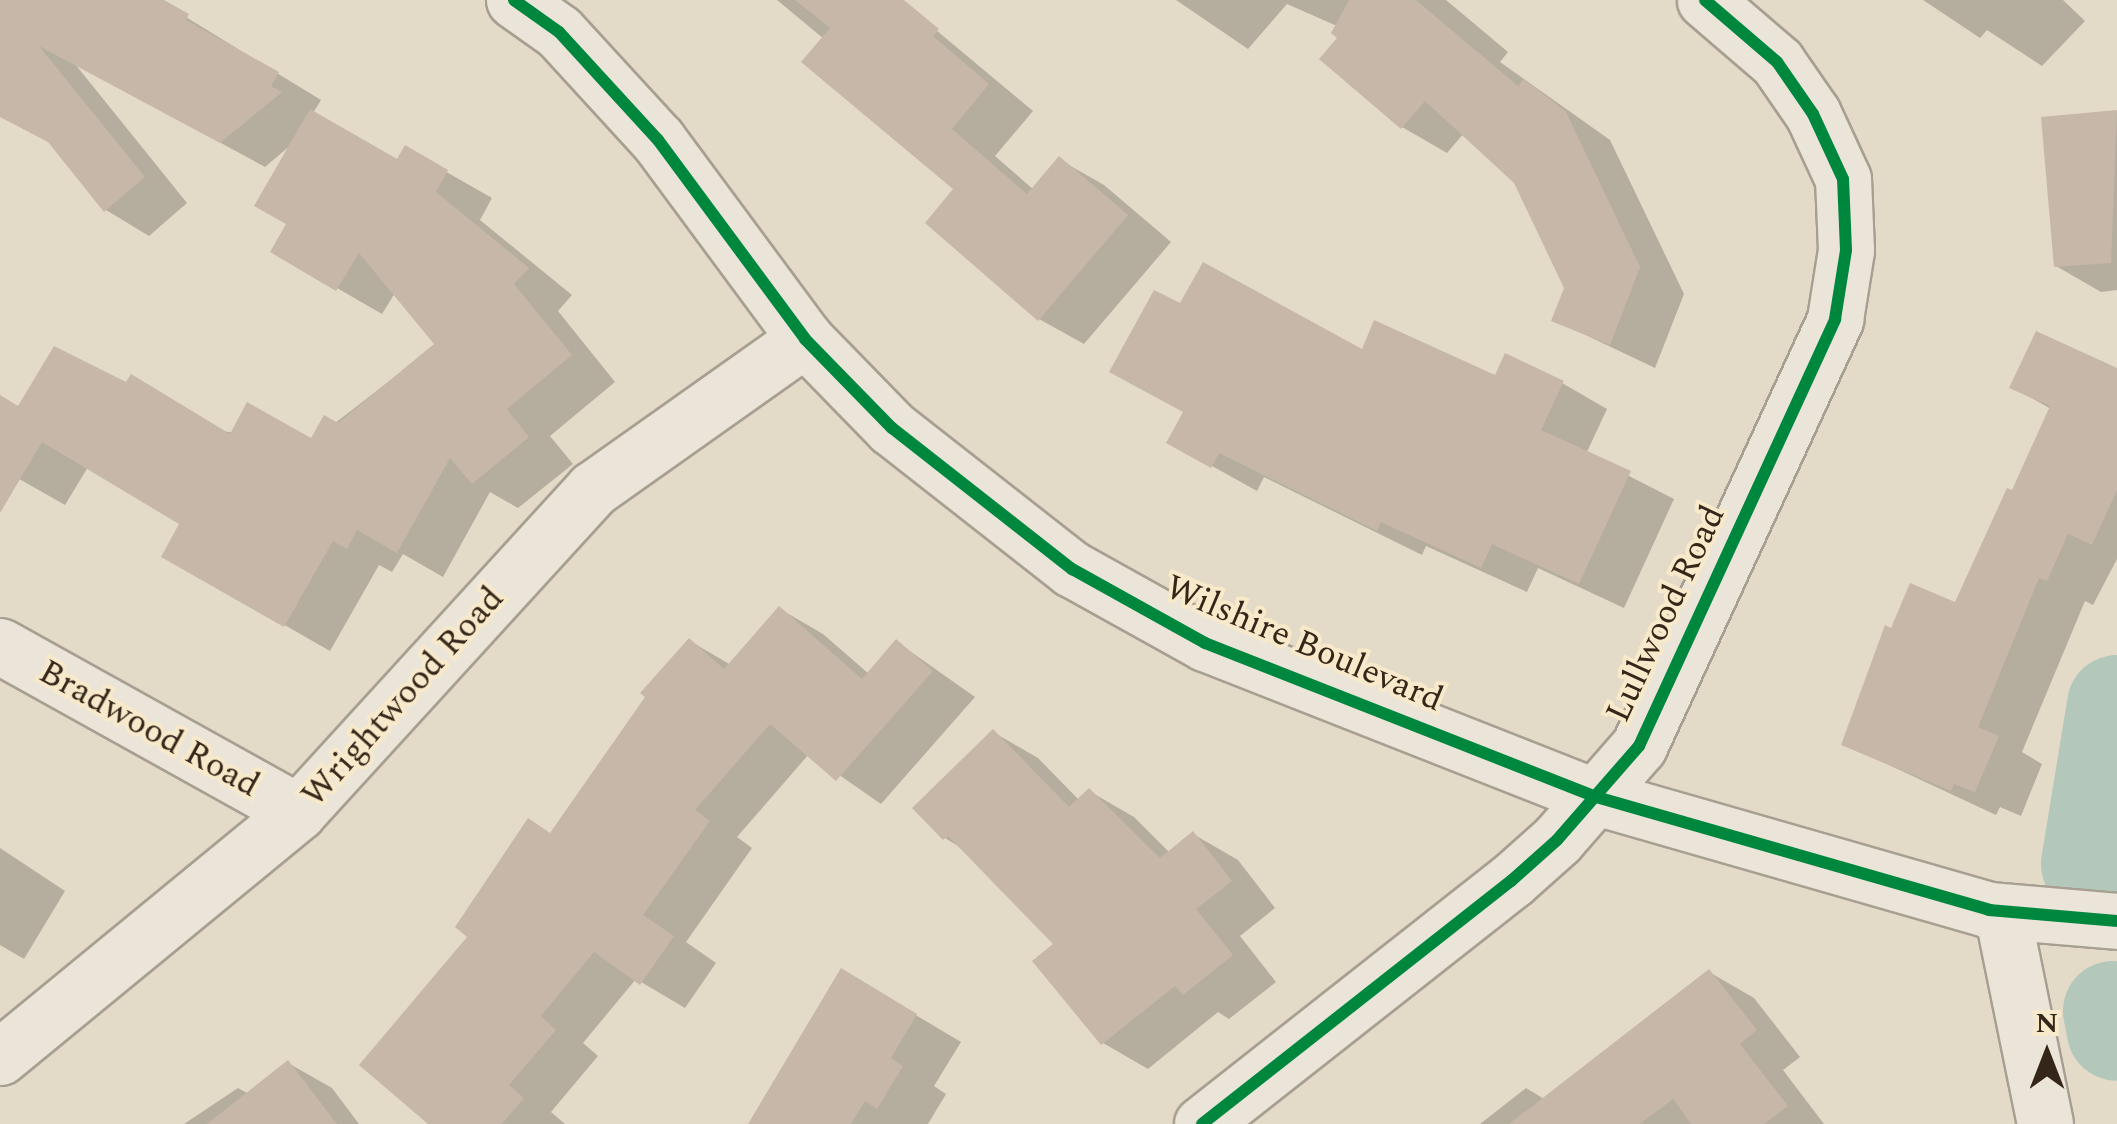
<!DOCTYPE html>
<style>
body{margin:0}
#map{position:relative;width:2117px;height:1124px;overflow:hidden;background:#e3dac7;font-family:Spectral,serif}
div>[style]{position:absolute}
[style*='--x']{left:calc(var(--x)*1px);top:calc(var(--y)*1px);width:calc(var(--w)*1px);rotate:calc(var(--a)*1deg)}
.shadow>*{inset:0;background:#0003}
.river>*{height:100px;margin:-50px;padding:0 50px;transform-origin:50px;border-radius:50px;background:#b3c8ba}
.building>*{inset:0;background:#c7b7a8}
.roads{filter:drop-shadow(2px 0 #a79f91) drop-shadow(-2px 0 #a79f91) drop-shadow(0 2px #a79f91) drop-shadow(0 -2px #a79f91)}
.minor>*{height:55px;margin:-27.5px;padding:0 27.5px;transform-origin:27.5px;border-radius:27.5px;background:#ebe5d9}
.cycleway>*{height:12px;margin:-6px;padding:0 6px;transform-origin:6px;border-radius:6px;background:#00873e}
span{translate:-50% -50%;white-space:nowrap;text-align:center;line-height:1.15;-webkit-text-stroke:8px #f7e9ca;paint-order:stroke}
.street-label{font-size:35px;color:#35261a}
.north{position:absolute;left:1997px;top:1004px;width:100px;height:100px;-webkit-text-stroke:8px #f7e9ca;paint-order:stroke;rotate:0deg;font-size:28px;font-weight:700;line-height:40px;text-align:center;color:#35261a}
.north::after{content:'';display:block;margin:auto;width:35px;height:45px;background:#35261a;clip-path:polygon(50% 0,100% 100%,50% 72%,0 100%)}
</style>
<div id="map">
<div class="shadow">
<i style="clip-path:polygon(0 0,158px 0,321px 100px,313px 113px,398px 162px,406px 149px,492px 198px,480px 220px,572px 295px,558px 311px,615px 382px,550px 436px,573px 464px,518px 508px,490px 492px,443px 577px,403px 554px,392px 572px,379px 565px,330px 651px,164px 556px,182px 523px,88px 467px,65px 505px,0 468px,0 398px,19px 409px,312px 441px,437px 344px,395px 293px,382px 314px,273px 251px,289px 224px,292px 144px,265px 167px,75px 64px,187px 203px,149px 236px,106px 210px,0 47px)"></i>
<i style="clip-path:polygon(777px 0,900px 0,1033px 111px,995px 156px,1034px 190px,1060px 160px,1104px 185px,1171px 242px,1084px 344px,1039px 319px,957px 189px,824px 39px)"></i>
<i style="clip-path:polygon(1176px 0,1446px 0,1508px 52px,1500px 62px,1610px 140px,1684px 294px,1655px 368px,1554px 320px,1566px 288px,1516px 182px,1464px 133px,1447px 153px,1402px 127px,1337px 26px,1287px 4px,1248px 49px)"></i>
<i style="clip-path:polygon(1923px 0,2063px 0,2085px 21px,2042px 66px,1987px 30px,1980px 38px)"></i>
<i style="clip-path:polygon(2117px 113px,2117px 290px,2101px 292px,2056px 266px,2044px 120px)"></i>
<i style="clip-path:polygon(1181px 307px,1363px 352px,1496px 379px,1562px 383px,1607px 409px,1586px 454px,1674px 499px,1624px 608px,1538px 568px,1527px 592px,1426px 546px,1422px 555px,1264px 477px,1257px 491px,1169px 442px,1186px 412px)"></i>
<i style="clip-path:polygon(2117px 370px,2117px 559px,2093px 605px,2085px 601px,2022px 752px,2042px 764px,2021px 816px,2000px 807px,1996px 815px,1844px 744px,1892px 631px,1956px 606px,2013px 493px,2051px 409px,2012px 387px)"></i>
<i style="clip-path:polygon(780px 609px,823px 634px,869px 674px,897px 642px,975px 697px,881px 804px,809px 754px,737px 837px,752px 848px,686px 942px,716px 963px,685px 1008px,636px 979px,583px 1043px,598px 1056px,551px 1112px,565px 1124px,432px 1124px,552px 834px,690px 641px,731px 665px)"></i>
<i style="clip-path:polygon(993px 732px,1038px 758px,1079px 800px,1089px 791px,1134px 817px,1170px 853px,1193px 834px,1238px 860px,1275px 908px,1240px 936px,1276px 982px,1229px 1019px,1218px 1012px,1148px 1069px,1103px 1043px,1057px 944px,966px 851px,945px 838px)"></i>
<i style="clip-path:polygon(0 848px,65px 891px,24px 959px,0 945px)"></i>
<i style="clip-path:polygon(842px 971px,961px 1042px,934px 1086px,946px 1094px,928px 1124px,763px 1124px)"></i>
<i style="clip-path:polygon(1709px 972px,1754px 998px,1800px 1057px,1783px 1070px,1824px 1124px,1635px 1124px)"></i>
<i style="clip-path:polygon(288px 1063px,332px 1088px,359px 1124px,184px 1124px,238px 1088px,249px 1094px)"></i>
<i style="clip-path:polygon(1526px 1088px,1564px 1111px,1574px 1124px,1480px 1124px)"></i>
</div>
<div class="river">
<i style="--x:2091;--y:864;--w:161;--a:-80.7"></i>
<i style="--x:2113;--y:1011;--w:20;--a:79"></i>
</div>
<div class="building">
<i style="clip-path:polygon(0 0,164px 0,189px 14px,186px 20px,279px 72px,271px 86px,282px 92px,220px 143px,39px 46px,145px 177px,104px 212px,48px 142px,0 117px)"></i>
<i style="clip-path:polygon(795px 0,904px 0,939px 29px,933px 36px,989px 84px,952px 129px,1027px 194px,1059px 156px,1128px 215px,1038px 321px,925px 223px,953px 189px,801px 62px,830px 28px)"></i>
<i style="clip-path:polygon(1349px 0,1416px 0,1518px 86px,1524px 79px,1566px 112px,1640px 267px,1610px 345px,1551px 321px,1564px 288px,1514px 183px,1425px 101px,1401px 129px,1319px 59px,1337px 38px,1331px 33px)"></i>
<i style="clip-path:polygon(310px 109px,397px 159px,405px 145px,448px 170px,436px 192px,529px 268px,514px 284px,572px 355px,507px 409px,529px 437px,472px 484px,450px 458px,397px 553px,357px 530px,347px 549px,333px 541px,284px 627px,161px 557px,179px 524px,42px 442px,0 513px,0 395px,18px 406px,54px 346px,126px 382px,131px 374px,230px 434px,247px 402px,311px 438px,324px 415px,338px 423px,434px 344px,359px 253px,336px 291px,270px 252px,286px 224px,254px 206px)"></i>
<i style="clip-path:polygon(2117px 110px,2111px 263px,2054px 267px,2041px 117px)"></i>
<i style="clip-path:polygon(1203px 262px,1362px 349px,1374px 320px,1495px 375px,1505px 353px,1564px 381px,1541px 430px,1631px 471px,1579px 584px,1492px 544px,1481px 568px,1381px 522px,1377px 531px,1219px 453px,1211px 468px,1166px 443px,1183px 412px,1109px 372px,1154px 290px,1180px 303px)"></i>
<i style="clip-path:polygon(2036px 331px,2117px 368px,2117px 490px,2092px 545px,2068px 534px,2047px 581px,2039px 578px,1978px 727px,1999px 736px,1975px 792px,1954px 784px,1951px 791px,1841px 745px,1885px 625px,1891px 628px,1910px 583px,1955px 602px,2007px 488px,2012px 490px,2050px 406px,2009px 388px)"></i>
<i style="clip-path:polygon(779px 606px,862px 679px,896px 639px,933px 671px,836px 781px,770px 724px,695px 810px,710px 821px,643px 915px,674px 936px,640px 985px,594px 952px,541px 1016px,556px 1030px,509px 1085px,524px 1098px,502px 1124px,428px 1124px,359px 1065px,467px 937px,455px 927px,528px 818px,550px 833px,645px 697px,640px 693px,689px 638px,724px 669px)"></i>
<i style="clip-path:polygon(993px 729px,1069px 807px,1089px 788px,1160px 858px,1193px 831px,1232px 881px,1196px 909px,1233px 955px,1183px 995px,1175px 986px,1101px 1045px,1032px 961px,1053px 944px,948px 836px,943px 840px,912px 808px)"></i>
<i style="clip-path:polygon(841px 968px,917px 1014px,891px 1058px,903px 1066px,877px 1109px,865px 1101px,851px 1124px,748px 1124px)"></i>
<i style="clip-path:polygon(1709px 969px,1757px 1030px,1740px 1044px,1788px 1106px,1764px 1124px,1691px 1124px,1673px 1099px,1640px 1124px,1509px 1124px)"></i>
<i style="clip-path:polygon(288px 1060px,337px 1124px,207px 1124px)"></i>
</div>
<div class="roads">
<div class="minor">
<i style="--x:514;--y:0;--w:55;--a:35.4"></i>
<i style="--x:559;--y:32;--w:147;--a:47.5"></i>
<i style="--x:658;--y:140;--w:247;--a:53.5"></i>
<i style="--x:805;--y:339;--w:124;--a:45.7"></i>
<i style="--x:892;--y:428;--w:229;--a:38.1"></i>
<i style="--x:1072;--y:569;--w:152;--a:29.1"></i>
<i style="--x:1205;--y:643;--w:420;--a:21.5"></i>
<i style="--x:1596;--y:797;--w:409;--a:16"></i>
<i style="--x:1989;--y:910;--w:128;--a:4.9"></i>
<i style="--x:0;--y:646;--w:341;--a:29.1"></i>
<i style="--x:2002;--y:912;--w:216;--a:78.5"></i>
<i style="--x:0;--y:1057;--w:386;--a:-39.4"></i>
<i style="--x:298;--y:812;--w:437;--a:-47.6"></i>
<i style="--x:593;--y:489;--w:260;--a:-35.3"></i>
<i style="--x:1202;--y:1124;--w:393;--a:-38.2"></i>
<i style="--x:1511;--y:881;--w:62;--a:-41.7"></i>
<i style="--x:1557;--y:840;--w:125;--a:-48.9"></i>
<i style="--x:1639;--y:746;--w:470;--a:-65.3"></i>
<i style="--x:1835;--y:319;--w:70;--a:-80.9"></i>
<i style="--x:1846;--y:250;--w:71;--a:-92.4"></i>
<i style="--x:1843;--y:179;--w:72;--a:-114.8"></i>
<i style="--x:1813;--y:114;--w:63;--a:-124.7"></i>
<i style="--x:1777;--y:62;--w:95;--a:-139.3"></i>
</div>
</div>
<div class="cycleway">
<i style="--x:514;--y:0;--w:55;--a:35.4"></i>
<i style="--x:559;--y:32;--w:147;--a:47.5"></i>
<i style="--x:658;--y:140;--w:247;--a:53.5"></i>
<i style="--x:805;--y:339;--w:124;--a:45.7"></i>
<i style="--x:892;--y:428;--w:229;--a:38.1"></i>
<i style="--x:1072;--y:569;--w:152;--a:29.1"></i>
<i style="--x:1205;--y:643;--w:420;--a:21.5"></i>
<i style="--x:1596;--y:797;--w:409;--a:16"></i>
<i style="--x:1989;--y:910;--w:128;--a:4.9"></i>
<i style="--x:1202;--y:1124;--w:393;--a:-38.2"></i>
<i style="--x:1511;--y:881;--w:62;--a:-41.7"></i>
<i style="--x:1557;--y:840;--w:125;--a:-48.9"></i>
<i style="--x:1639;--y:746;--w:470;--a:-65.3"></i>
<i style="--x:1835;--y:319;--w:70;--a:-80.9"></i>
<i style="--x:1846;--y:250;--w:71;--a:-92.4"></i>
<i style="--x:1843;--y:179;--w:72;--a:-114.8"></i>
<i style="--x:1813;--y:114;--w:63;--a:-124.7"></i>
<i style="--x:1777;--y:62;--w:95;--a:-139.3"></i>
</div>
<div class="street-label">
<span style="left:1666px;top:614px;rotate:-65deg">Lullwood Road</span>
<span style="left:1304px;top:644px;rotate:23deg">Wilshire Boulevard</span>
<span style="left:403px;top:697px;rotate:-48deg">Wrightwood Road</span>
<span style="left:149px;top:729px;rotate:29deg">Bradwood Road</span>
</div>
<div class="north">N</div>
</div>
